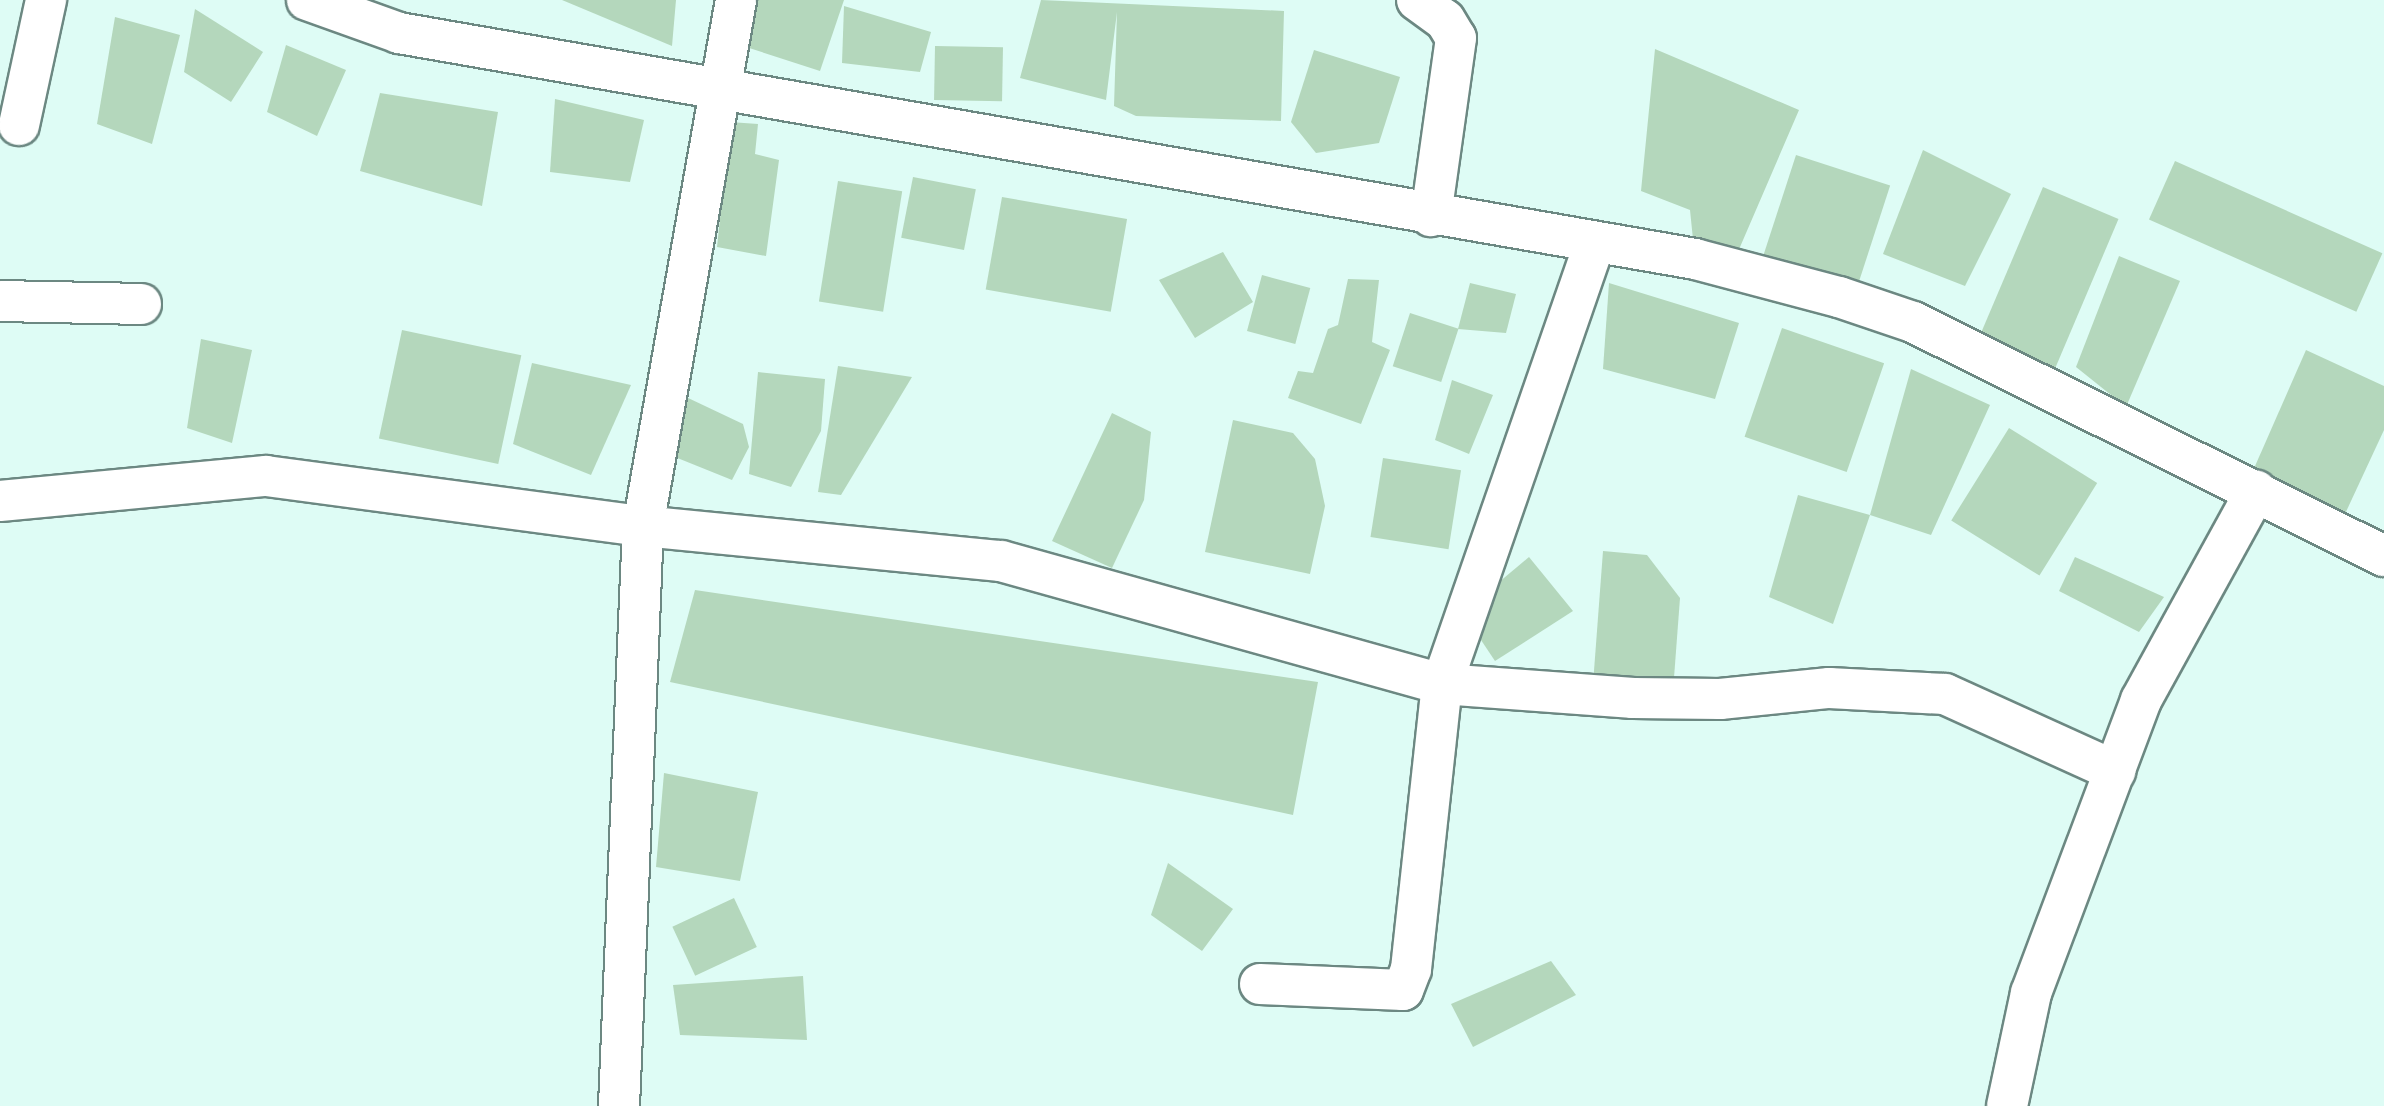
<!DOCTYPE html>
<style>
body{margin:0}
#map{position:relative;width:2384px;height:1106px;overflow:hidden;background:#defcf5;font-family:"PT Sans",sans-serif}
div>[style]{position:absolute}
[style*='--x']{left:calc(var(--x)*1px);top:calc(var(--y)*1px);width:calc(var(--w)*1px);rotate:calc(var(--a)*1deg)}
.building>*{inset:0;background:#b4d7bc;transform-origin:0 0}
.roads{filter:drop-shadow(2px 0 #6c8882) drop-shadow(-2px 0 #6c8882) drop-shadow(0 2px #6c8882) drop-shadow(0 -2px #6c8882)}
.minor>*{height:40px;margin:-20px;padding:0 20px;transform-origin:20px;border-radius:20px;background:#fff}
span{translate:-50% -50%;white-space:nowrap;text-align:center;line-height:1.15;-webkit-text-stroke:8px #fff;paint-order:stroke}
</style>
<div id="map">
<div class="building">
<i style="clip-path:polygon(562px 0,676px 0,672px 46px)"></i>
<i style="clip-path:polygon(752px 0,844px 0,820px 71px,743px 46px)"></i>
<i style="clip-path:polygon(1041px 0,1284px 11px,1281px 121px,1136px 116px,1114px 106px,1117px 12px,1106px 100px,1020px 78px)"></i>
<i style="clip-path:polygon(844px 6px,931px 32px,920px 72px,842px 63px)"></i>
<i style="clip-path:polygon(195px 9px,263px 52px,231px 102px,184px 72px)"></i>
<i style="clip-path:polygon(115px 17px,180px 35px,152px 144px,97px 124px)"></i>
<i style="clip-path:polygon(286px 45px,346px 70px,317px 136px,267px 112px)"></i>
<i style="left:935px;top:46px;width:68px;height:54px;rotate:1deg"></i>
<i style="clip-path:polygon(1655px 49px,1799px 110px,1737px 254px,1695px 259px,1690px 210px,1641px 191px)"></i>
<i style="clip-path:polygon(1314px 50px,1400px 77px,1379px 143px,1316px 153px,1291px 122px)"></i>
<i style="clip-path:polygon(380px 93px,498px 112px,482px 206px,360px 171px)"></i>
<i style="clip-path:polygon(555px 99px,644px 120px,630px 182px,550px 172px)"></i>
<i style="clip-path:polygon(730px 122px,758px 124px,755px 154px,779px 160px,766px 256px,717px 247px)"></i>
<i style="clip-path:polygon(1923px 150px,2011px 194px,1965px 286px,1883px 254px)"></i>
<i style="left:1796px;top:155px;width:99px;height:109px;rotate:18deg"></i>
<i style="left:2175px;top:161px;width:227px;height:64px;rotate:24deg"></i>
<i style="left:913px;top:177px;width:64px;height:62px;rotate:11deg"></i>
<i style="left:838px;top:181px;width:65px;height:122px;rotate:9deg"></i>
<i style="left:2043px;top:187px;width:82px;height:162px;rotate:23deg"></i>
<i style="left:1002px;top:197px;width:127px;height:94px;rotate:10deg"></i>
<i style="clip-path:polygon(1223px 252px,1253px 302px,1195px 338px,1159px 280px)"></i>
<i style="clip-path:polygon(2119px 256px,2180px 281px,2126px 407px,2076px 367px)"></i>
<i style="left:1262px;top:275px;width:50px;height:58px;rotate:15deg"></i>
<i style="clip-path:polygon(1348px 279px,1379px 280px,1372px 342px,1390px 350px,1361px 424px,1288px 398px,1298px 371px,1313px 373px,1328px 329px,1338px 325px)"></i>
<i style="clip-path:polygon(1470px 283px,1516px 294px,1506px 333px,1458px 329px)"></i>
<i style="clip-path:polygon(1609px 283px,1739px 323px,1715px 399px,1603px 369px)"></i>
<i style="left:1410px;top:313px;width:51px;height:56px;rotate:18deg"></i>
<i style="left:1782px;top:328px;width:108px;height:115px;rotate:19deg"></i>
<i style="left:402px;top:330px;width:122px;height:111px;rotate:12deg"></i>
<i style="clip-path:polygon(201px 339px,252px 350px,232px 443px,187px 428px)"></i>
<i style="clip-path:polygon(2306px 350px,2384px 386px,2384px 430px,2338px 529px,2252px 473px)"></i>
<i style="clip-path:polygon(532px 363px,631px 385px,591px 475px,513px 444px)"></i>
<i style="clip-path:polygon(838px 366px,912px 377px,841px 495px,818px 492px)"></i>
<i style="clip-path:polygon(1911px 369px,1990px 405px,1931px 535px,1870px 515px)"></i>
<i style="clip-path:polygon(758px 372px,825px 379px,821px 431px,791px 487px,749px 474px)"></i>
<i style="clip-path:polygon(1452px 380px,1493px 395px,1469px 454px,1435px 440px)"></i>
<i style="clip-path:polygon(686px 397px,743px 424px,749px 447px,732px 480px,670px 455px)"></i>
<i style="clip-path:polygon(1112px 413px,1151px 432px,1144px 500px,1112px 568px,1052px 541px)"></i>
<i style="clip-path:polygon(1233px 420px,1293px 433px,1315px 459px,1325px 506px,1310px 574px,1205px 552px)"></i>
<i style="left:2009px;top:428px;width:104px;height:109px;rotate:32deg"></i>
<i style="left:1383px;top:458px;width:79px;height:80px;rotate:9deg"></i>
<i style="clip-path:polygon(1798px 495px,1870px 515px,1833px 624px,1769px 597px)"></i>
<i style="clip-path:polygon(1603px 551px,1647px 555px,1680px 598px,1673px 691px,1593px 684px)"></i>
<i style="clip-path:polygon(1529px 557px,1573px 611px,1495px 661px,1473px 628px,1486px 593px)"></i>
<i style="clip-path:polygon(2075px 557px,2164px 597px,2139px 632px,2059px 591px)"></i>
<i style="clip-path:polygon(695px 590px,1318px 682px,1293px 815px,670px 682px)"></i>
<i style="clip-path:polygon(664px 773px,758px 792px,740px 881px,656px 867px)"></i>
<i style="clip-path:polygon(1168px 863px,1233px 909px,1202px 951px,1151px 915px)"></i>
<i style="left:734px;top:898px;width:54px;height:68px;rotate:65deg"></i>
<i style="clip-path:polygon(1551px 961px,1576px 995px,1473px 1047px,1451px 1004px)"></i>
<i style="clip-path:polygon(803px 976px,807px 1040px,680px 1035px,673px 985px)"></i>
</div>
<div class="roads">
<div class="minor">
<i style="--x:307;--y:0;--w:98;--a:19.7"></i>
<i style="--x:399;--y:33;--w:1316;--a:9.89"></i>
<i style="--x:1695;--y:259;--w:149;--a:14.8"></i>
<i style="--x:1839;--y:297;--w:78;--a:18.7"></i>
<i style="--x:1913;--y:322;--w:526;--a:26.42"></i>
<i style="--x:1417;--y:0;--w:34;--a:36"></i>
<i style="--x:1445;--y:20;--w:21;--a:59"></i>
<i style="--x:1456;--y:38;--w:180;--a:98"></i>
<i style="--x:19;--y:125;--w:128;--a:-77.8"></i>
<i style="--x:0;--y:301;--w:141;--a:1.2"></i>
<i style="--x:0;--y:501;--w:267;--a:-5.4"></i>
<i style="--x:266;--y:476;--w:380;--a:7.6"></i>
<i style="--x:643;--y:526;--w:360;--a:5.6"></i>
<i style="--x:1001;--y:561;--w:458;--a:15.6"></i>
<i style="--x:1442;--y:684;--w:192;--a:4.2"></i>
<i style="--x:1633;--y:698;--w:87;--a:0.7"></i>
<i style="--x:1720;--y:699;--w:110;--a:-5.8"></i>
<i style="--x:1829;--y:688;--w:116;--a:3"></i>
<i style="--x:1945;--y:694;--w:187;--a:24.4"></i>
<i style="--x:1260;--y:984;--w:143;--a:2.4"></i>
<i style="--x:1403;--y:990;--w:22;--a:-69"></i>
<i style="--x:1411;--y:969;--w:287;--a:-83.8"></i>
<i style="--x:1442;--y:684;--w:465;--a:-70.9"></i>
<i style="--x:619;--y:1106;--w:580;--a:-87.63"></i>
<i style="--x:643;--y:526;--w:534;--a:-79.97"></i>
<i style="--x:2007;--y:1106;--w:116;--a:-78"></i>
<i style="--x:2031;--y:993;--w:313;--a:-69.4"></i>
<i style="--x:2141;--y:700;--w:239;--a:-61.2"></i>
</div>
</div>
</div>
